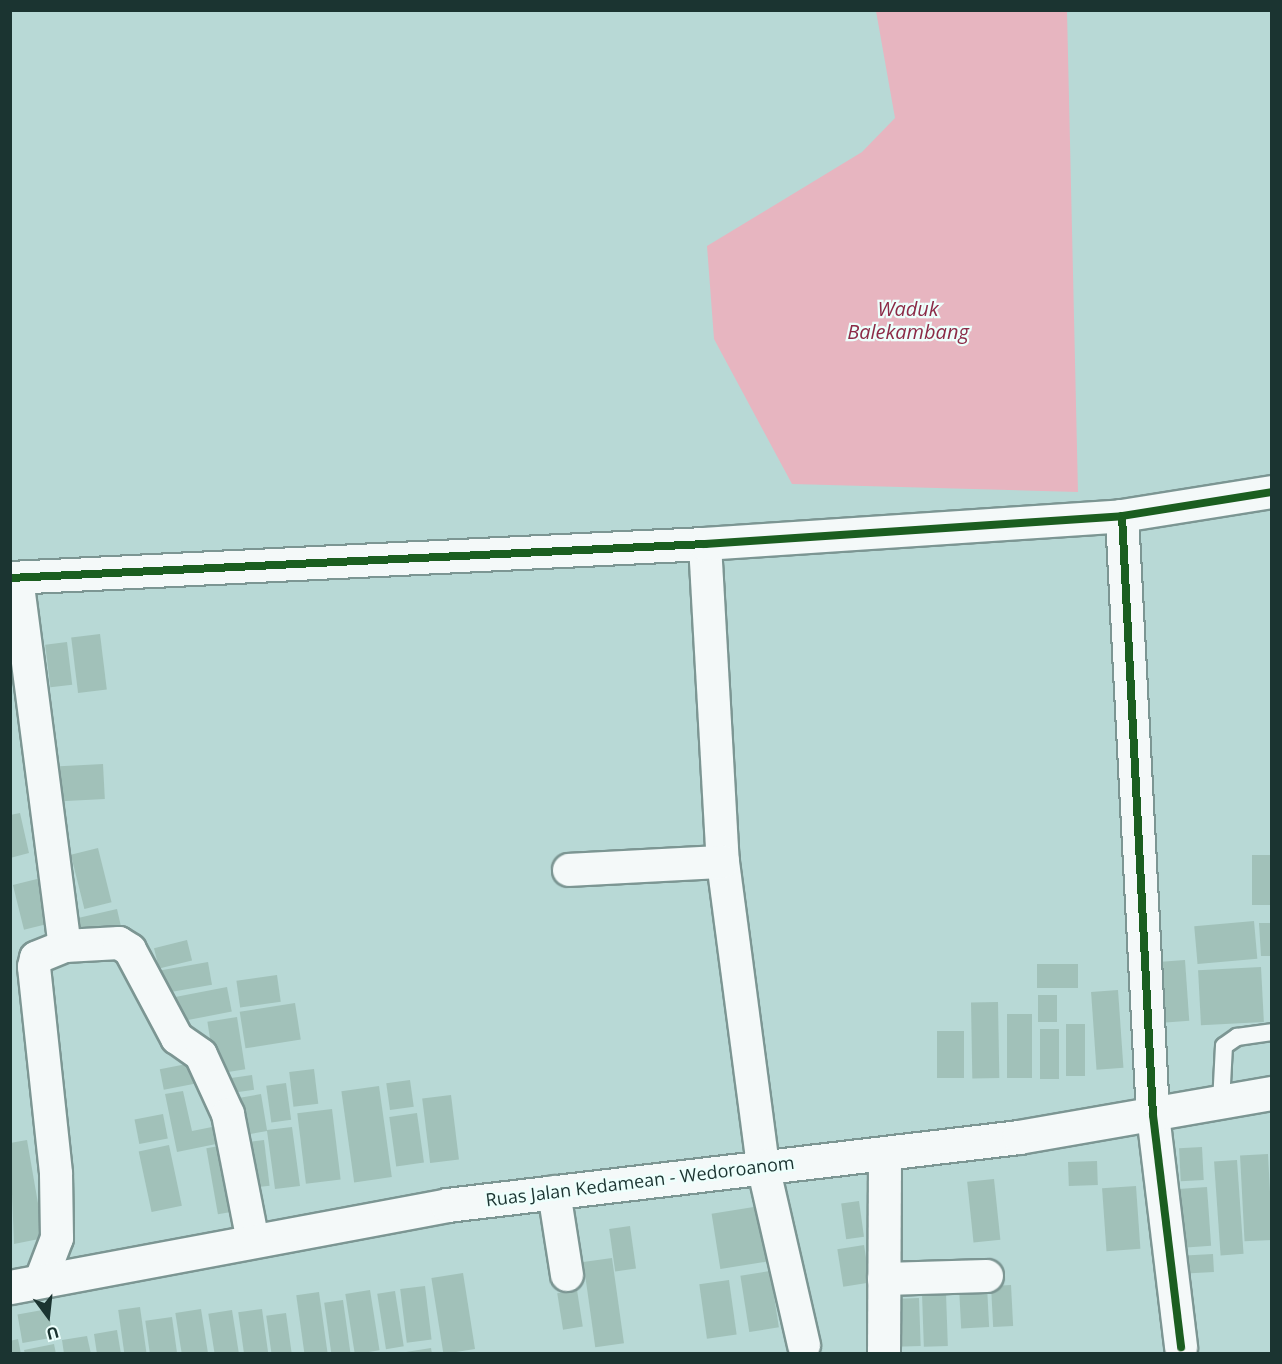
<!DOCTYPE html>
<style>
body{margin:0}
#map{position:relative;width:1282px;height:1364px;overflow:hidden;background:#b8d9d6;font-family:"Open Sans",sans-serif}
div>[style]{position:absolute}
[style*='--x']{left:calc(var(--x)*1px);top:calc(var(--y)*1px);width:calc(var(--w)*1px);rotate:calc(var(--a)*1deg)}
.water>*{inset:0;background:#e7b5c0}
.building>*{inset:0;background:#a1c1b9;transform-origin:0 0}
.roads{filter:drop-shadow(2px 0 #7c9693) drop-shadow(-2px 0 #7c9693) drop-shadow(0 2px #7c9693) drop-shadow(0 -2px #7c9693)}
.lane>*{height:16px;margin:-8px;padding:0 8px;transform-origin:8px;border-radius:8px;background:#f4f9f9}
.street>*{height:32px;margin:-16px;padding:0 16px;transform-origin:16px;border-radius:16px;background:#f4f9f9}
.secondary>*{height:33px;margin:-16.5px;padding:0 16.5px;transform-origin:16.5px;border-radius:16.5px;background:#f4f9f9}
.cycleway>*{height:8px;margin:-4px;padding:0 4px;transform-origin:4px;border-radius:4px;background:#1b5e20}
span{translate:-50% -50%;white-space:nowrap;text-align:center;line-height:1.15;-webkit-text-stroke:4.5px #edfffc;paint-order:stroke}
.street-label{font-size:18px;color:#1b3431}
.water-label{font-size:20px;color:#8c2b47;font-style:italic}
.frame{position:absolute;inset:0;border:12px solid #1b3431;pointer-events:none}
.north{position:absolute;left:18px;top:1286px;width:60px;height:60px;-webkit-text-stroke:4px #edfffc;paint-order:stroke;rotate:165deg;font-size:16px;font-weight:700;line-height:24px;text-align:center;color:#1b3431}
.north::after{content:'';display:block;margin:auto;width:21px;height:27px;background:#1b3431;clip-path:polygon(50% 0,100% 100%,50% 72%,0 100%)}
</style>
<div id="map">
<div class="water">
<i style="clip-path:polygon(876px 11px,1067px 11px,1078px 492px,792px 484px,714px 339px,707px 246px,862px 152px,895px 118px)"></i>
</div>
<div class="building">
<i style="left:100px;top:634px;width:56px;height:29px;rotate:83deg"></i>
<i style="left:67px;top:642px;width:43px;height:22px;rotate:83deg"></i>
<i style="left:103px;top:764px;width:35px;height:53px;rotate:87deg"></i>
<i style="clip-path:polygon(20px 813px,29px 853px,10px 858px,10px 815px)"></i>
<i style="left:98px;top:848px;width:56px;height:28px;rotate:76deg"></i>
<i style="left:1272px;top:855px;width:50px;height:20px;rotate:90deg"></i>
<i style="left:41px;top:878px;width:46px;height:29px;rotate:76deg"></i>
<i style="left:117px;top:909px;width:22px;height:50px;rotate:77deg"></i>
<i style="left:1254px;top:921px;width:38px;height:60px;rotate:85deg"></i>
<i style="clip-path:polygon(1259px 923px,1272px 923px,1272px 956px,1261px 956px)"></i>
<i style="left:187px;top:940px;width:21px;height:34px;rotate:76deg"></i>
<i style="left:1185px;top:960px;width:61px;height:27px;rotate:86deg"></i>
<i style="left:208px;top:962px;width:23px;height:49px;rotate:80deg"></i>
<i style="left:1037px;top:964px;width:41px;height:24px"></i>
<i style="left:1261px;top:967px;width:55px;height:63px;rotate:87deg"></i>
<i style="left:277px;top:975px;width:27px;height:41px;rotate:82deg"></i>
<i style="left:227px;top:987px;width:25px;height:58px;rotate:79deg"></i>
<i style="left:1118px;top:990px;width:78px;height:27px;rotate:86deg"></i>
<i style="left:1038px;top:995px;width:19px;height:27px"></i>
<i style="left:998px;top:1002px;width:76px;height:27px;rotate:89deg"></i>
<i style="left:295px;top:1003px;width:37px;height:56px;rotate:81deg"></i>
<i style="left:1007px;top:1014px;width:25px;height:64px"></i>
<i style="left:237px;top:1017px;width:53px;height:30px;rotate:81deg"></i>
<i style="left:1066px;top:1024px;width:19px;height:52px"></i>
<i style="left:1040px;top:1029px;width:19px;height:50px"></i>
<i style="left:937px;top:1031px;width:27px;height:47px"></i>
<i style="left:202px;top:1061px;width:21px;height:43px;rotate:79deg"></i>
<i style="left:314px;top:1069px;width:35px;height:25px;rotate:83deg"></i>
<i style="left:252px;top:1075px;width:15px;height:28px;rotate:82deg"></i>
<i style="left:410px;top:1080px;width:27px;height:24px;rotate:82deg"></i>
<i style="left:286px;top:1083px;width:37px;height:20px;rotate:82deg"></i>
<i style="left:379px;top:1086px;width:92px;height:38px;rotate:82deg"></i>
<i style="clip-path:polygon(183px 1091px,192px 1131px,217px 1126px,221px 1143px,177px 1152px,165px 1094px)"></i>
<i style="clip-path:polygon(261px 1094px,267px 1130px,292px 1127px,300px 1186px,275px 1189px,267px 1131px,233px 1137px,227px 1100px)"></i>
<i style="left:451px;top:1095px;width:65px;height:29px;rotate:83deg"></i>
<i style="left:332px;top:1109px;width:71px;height:35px;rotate:83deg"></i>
<i style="left:417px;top:1113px;width:50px;height:28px;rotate:82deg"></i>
<i style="left:163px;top:1114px;width:25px;height:29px;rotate:79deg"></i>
<i style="clip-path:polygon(27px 1140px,44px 1238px,14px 1244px,10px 1143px)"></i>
<i style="left:264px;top:1140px;width:46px;height:18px;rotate:83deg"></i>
<i style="left:169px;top:1145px;width:62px;height:31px;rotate:78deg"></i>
<i style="left:225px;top:1145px;width:67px;height:19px;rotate:80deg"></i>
<i style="left:1202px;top:1147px;width:33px;height:23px;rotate:87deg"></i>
<i style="left:1268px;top:1154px;width:86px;height:28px;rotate:87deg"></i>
<i style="left:1237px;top:1160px;width:94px;height:23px;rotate:86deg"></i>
<i style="left:1097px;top:1161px;width:24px;height:29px;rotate:88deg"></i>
<i style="left:994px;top:1179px;width:61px;height:27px;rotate:84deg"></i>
<i style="left:1136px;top:1186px;width:63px;height:34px;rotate:86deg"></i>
<i style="left:1207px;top:1187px;width:59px;height:32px;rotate:86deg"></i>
<i style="left:859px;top:1201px;width:36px;height:18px;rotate:82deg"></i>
<i style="left:760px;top:1206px;width:56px;height:49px;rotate:81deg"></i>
<i style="left:630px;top:1226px;width:43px;height:21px;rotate:82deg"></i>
<i style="left:864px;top:1245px;width:38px;height:27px;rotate:81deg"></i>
<i style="left:1213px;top:1254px;width:18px;height:28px;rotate:87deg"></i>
<i style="left:612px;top:1258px;width:86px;height:29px;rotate:82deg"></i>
<i style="left:770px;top:1271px;width:57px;height:30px;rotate:81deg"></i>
<i style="left:463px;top:1273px;width:77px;height:32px;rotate:81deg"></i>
<i style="left:729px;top:1280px;width:55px;height:30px;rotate:82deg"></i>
<i style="left:1011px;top:1285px;width:41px;height:20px;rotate:87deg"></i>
<i style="left:425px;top:1286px;width:54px;height:25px;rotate:83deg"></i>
<i style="left:987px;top:1286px;width:41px;height:28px;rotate:87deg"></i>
<i style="left:370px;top:1290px;width:61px;height:25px;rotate:81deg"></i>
<i style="left:577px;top:1290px;width:37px;height:20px;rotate:81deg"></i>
<i style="left:395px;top:1291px;width:56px;height:18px;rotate:81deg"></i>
<i style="left:319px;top:1292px;width:63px;height:23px;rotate:82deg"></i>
<i style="left:946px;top:1293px;width:53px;height:24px;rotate:88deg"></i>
<i style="left:919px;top:1298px;width:48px;height:33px;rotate:88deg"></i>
<i style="left:343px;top:1300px;width:55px;height:19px;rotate:82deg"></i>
<i style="left:140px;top:1307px;width:48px;height:22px;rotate:82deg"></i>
<i style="left:48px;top:1309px;width:29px;height:31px;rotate:80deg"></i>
<i style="left:201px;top:1309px;width:46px;height:26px;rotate:81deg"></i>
<i style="left:262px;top:1309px;width:45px;height:24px;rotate:82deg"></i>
<i style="left:232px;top:1310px;width:45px;height:24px;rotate:81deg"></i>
<i style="left:286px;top:1313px;width:41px;height:20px;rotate:82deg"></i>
<i style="left:172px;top:1317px;width:37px;height:27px;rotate:82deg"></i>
<i style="clip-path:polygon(117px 1330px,121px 1354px,97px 1354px,94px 1334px)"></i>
<i style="clip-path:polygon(87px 1336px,91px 1354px,64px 1354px,62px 1340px)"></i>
<i style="clip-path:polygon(18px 1339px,21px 1354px,10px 1354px,10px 1341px)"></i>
<i style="clip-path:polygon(54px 1344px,56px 1354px,25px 1354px,24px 1350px)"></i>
<i style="clip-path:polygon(431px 1348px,432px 1354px,406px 1354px,406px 1352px)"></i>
</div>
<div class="roads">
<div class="lane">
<i style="--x:1221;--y:1103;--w:57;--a:-87"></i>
<i style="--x:1224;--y:1046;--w:16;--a:-35"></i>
<i style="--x:1237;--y:1037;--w:35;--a:-8"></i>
</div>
<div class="street">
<i style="--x:1122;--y:516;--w:600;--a:87.04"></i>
<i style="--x:1153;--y:1115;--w:234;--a:83.1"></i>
<i style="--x:705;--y:544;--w:319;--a:86.8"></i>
<i style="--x:723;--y:862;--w:307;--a:82.5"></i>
<i style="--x:763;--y:1166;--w:184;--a:77.1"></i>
<i style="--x:10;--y:578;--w:696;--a:-2.8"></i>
<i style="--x:705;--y:544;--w:418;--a:-3.8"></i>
<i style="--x:1122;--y:516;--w:152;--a:-9.1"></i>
<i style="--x:17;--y:578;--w:371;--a:82.6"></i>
<i style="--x:65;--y:946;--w:31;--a:158"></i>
<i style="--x:36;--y:958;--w:9;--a:103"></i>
<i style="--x:34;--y:967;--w:208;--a:83.9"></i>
<i style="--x:56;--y:1174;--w:64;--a:89.1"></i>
<i style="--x:57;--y:1238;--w:45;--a:110.9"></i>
<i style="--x:569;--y:870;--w:154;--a:-3"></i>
<i style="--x:65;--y:946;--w:54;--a:-3.2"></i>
<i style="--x:119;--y:943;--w:13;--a:32"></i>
<i style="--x:130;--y:950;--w:100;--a:61.9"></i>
<i style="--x:177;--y:1038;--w:29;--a:35"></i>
<i style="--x:201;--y:1055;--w:65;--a:65.4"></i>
<i style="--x:228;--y:1114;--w:129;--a:78.9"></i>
<i style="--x:554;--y:1192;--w:84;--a:81.1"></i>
<i style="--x:884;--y:1279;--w:103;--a:-1.7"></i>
<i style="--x:884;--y:1354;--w:201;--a:-89.7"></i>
</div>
<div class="secondary">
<i style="--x:10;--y:1287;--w:445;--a:-10.6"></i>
<i style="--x:447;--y:1205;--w:576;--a:-6.78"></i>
<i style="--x:1019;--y:1137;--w:257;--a:-9.9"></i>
</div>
</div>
<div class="cycleway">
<i style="--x:1122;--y:516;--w:600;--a:87.04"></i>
<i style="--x:1153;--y:1115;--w:234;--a:83.1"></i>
<i style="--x:10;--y:578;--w:696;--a:-2.8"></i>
<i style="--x:705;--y:544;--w:418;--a:-3.8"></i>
<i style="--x:1122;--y:516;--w:152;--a:-9.1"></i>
</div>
<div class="street-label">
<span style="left:640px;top:1181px;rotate:-7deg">Ruas Jalan Kedamean - Wedoroanom</span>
</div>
<div class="water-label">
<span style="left:908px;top:320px">Waduk<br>Balekambang</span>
</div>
<div class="frame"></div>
<div class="north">U</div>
</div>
